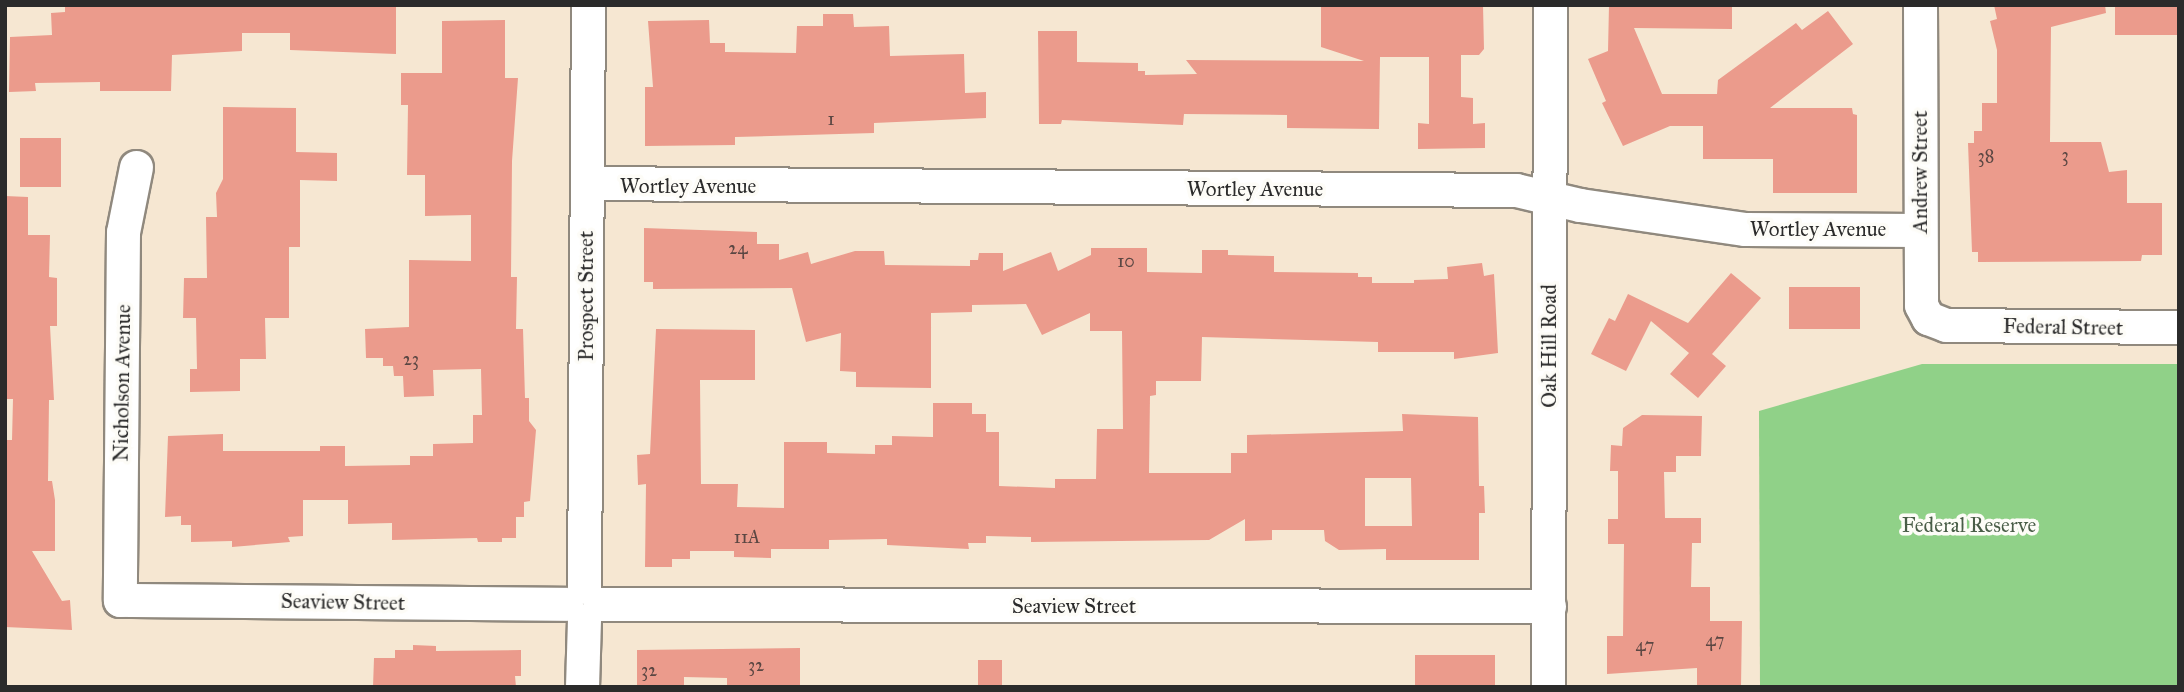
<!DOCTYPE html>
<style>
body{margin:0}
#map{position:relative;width:2184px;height:692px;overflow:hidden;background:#f6e7d2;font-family:"IM FELL Great Primer",serif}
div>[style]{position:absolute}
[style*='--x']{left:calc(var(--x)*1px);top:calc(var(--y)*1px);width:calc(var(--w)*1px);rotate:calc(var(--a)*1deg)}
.green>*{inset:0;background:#90d188}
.building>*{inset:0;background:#eb9b8c;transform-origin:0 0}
.roads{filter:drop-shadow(2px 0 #90897e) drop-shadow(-2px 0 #90897e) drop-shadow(0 2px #90897e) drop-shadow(0 -2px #90897e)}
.minor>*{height:33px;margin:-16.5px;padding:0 16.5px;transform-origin:16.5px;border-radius:16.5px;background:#fff}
span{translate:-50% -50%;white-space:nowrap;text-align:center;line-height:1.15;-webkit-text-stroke:7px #fdfcf7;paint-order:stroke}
.number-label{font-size:18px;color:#5b4743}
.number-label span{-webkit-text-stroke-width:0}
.street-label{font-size:21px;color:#2b2b2b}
.park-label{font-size:21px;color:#495d47}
.frame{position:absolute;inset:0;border:7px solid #2b2b2b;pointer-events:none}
</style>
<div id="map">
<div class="green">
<i style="clip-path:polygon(1922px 364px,2179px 364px,2179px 687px,1760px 687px,1759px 411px)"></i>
</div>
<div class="building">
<i style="clip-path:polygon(65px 5px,396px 5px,396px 54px,290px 50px,290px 33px,242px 33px,242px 51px,172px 55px,171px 91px,100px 91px,100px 82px,35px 83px,36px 91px,9px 92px,10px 37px,52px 35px,51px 13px,65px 12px)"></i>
<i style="clip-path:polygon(1321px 5px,1483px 5px,1484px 49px,1479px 55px,1461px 55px,1461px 97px,1473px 98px,1473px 124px,1485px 123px,1485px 148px,1418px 149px,1418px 123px,1429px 124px,1429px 57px,1380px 57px,1379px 129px,1287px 128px,1287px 115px,1184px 114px,1183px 125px,1062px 120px,1061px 124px,1039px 124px,1038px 31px,1077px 31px,1077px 62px,1138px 63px,1138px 71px,1145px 71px,1145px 75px,1197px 74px,1186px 60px,1364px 61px,1321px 47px)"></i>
<i style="clip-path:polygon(1609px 5px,1732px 5px,1732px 29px,1634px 28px,1662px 94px,1717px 94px,1718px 80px,1796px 23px,1802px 30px,1828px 11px,1853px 44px,1770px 108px,1852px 108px,1853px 114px,1857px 115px,1857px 193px,1773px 193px,1773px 159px,1703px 159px,1703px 126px,1670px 126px,1623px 146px,1602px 103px,1606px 101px,1588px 59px,1608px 51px)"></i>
<i style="clip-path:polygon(1994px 5px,2105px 5px,2106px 13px,2051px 27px,2050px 142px,2101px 142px,2109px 172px,2127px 170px,2127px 203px,2162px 203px,2162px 255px,2142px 255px,2141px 261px,1978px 262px,1978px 252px,1972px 252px,1968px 143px,1974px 143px,1974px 131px,1982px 131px,1982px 103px,1997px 103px,1997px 50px,1990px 21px,1997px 19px)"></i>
<i style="left:2115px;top:5px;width:64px;height:30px"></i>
<i style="clip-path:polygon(823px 14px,853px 14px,854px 27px,889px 26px,890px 56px,964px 54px,965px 93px,986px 92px,986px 118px,874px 123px,874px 133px,735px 137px,735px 145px,645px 146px,645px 87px,653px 87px,648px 21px,709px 20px,710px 43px,725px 43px,725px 52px,796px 53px,797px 26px,823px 26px)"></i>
<i style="clip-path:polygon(505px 20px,505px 78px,518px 78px,512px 161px,511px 277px,517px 277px,516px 329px,523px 329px,525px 398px,529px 398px,529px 421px,536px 430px,530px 501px,524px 502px,524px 517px,516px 517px,516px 538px,502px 538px,502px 542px,478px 542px,477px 538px,392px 540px,392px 523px,348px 524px,348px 500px,303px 500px,303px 536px,288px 537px,290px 542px,232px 547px,232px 541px,191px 542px,191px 525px,181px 525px,181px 516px,165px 517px,168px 436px,223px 434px,223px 451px,320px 451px,320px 446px,345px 446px,345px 466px,410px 465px,410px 456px,433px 456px,433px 444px,473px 443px,473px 415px,482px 415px,481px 369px,433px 370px,434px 396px,404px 397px,403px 376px,394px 376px,393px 366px,383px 366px,383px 358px,366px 358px,365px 329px,409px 327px,409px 260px,471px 261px,471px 215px,425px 216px,425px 175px,407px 175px,408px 105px,401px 105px,401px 73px,442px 73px,442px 21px)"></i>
<i style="clip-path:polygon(223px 107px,296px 108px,296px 152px,337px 153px,337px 181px,300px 180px,300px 247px,289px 247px,289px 318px,265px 318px,266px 359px,240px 359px,240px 391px,190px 392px,190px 369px,197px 369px,196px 318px,183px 318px,184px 278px,207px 278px,206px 217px,217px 217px,216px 193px,223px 179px)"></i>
<i style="left:20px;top:138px;width:41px;height:49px"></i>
<i style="clip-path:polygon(5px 196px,28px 197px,28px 235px,50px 235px,49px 277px,57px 278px,57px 326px,50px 326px,54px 400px,49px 400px,48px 481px,52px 481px,55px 500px,55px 551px,32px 551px,62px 601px,70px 600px,72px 630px,5px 627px,5px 440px,12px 440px,13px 399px,5px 399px)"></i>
<i style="clip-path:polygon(evenodd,644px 228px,757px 232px,757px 244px,779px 244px,779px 260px,808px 252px,811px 264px,855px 251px,884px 251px,885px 265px,970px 266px,970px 260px,978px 260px,979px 253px,1003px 253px,1003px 271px,1051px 252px,1058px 271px,1091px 255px,1091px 248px,1147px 248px,1147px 272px,1202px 273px,1202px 250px,1228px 250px,1228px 255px,1274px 256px,1274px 272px,1358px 273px,1358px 277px,1372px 277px,1372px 283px,1414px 283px,1414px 280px,1448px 279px,1447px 267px,1482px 263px,1484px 276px,1494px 274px,1498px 353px,1454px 359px,1454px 352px,1378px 352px,1378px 342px,1202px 337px,1201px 381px,1156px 381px,1156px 395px,1150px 396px,1149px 473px,1231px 473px,1231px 453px,1247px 453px,1247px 435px,1403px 431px,1402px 414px,1478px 417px,1479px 486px,1484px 486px,1485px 513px,1479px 513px,1479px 560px,1386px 560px,1386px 549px,1339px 550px,1325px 541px,1324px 530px,1272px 530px,1272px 540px,1245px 541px,1245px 519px,1209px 540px,1031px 542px,1031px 537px,986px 536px,986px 543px,968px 543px,969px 549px,887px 545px,887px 539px,829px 540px,829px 549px,771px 549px,771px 558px,734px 557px,734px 551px,690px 551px,690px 559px,672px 559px,672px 567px,645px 567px,646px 484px,638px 485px,637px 455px,650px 454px,656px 329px,755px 330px,755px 380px,700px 380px,701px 484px,738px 484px,737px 507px,784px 508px,784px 442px,827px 442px,827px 453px,875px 454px,875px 445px,892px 445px,892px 436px,933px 437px,933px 403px,972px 403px,972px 414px,986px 414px,986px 432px,999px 432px,999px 486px,1055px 488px,1055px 479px,1096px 479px,1097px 429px,1123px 429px,1122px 331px,1090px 331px,1090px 313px,1042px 335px,1026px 304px,972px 305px,972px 312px,931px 313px,931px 388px,856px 387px,856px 372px,840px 371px,841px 333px,806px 342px,792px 288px,653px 289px,653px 282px,644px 282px,644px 228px,1365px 478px,1411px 478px,1412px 526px,1365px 526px,1365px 478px)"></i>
<i style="clip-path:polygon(1731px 273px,1761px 298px,1712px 354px,1726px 366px,1698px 398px,1670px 374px,1689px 353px,1651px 321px,1626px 371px,1591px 354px,1609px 318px,1615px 321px,1628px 294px,1688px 323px)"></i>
<i style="left:1860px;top:287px;width:42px;height:71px;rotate:90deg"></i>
<i style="clip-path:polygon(1642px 415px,1702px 416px,1701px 456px,1676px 456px,1676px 472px,1664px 472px,1665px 518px,1701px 518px,1701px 543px,1692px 543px,1691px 587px,1710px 587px,1710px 621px,1742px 621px,1741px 687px,1697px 687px,1697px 668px,1607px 674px,1607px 636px,1623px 636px,1624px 544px,1608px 544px,1608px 519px,1618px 519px,1618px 471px,1610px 471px,1611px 445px,1622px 446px,1623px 428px)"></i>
<i style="clip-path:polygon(413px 645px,436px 646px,436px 651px,521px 650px,521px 676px,515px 676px,516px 687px,373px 687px,374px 658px,395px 658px,395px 650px,413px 650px)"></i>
<i style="clip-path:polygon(800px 648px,800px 687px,727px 687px,727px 678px,684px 677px,684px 687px,637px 687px,637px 650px)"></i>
<i style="left:1415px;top:655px;width:80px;height:32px"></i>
<i style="left:978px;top:660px;width:24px;height:27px"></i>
</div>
<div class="roads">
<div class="minor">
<i style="--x:1920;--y:5;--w:300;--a:89.8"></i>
<i style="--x:1921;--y:305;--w:15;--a:62"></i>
<i style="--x:1928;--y:318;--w:19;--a:21"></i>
<i style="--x:1946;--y:325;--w:233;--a:0.5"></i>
<i style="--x:136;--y:167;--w:66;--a:101.3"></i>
<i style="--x:123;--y:232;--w:368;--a:90.5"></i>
<i style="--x:120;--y:600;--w:446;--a:0.5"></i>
<i style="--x:587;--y:183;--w:929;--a:0.43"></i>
<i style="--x:1516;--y:190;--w:66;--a:13.2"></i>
<i style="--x:1580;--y:205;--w:167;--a:8.3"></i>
<i style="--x:1745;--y:229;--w:175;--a:0.3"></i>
<i style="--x:584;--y:587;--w:582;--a:-89.61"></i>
<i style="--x:600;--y:604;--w:949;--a:0.12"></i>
<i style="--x:582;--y:687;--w:67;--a:-88.3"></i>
<i style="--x:1548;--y:687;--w:682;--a:-89.83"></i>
</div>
</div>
<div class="number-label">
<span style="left:831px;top:119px">1</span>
<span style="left:2065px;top:155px">3</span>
<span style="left:1986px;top:156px">38</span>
<span style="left:738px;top:248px">24</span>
<span style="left:1126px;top:261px">10</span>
<span style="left:411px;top:359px">23</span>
<span style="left:747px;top:537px">11A</span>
<span style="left:1715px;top:640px">47</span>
<span style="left:1645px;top:645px">47</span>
<span style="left:756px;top:665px">32</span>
<span style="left:649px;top:670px">32</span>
</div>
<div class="street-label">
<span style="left:1920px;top:172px;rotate:-90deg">Andrew Street</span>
<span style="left:688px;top:186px">Wortley Avenue</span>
<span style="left:1255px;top:189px">Wortley Avenue</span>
<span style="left:1818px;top:229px">Wortley Avenue</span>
<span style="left:586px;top:296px;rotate:-90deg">Prospect Street</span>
<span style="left:2063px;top:327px;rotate:1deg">Federal Street</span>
<span style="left:1549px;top:346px;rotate:-90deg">Oak Hill Road</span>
<span style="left:122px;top:383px;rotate:-89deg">Nicholson Avenue</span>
<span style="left:343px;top:602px;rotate:1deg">Seaview Street</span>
<span style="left:1074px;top:606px">Seaview Street</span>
</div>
<div class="park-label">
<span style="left:1969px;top:525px">Federal Reserve</span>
</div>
<div class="frame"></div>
</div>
